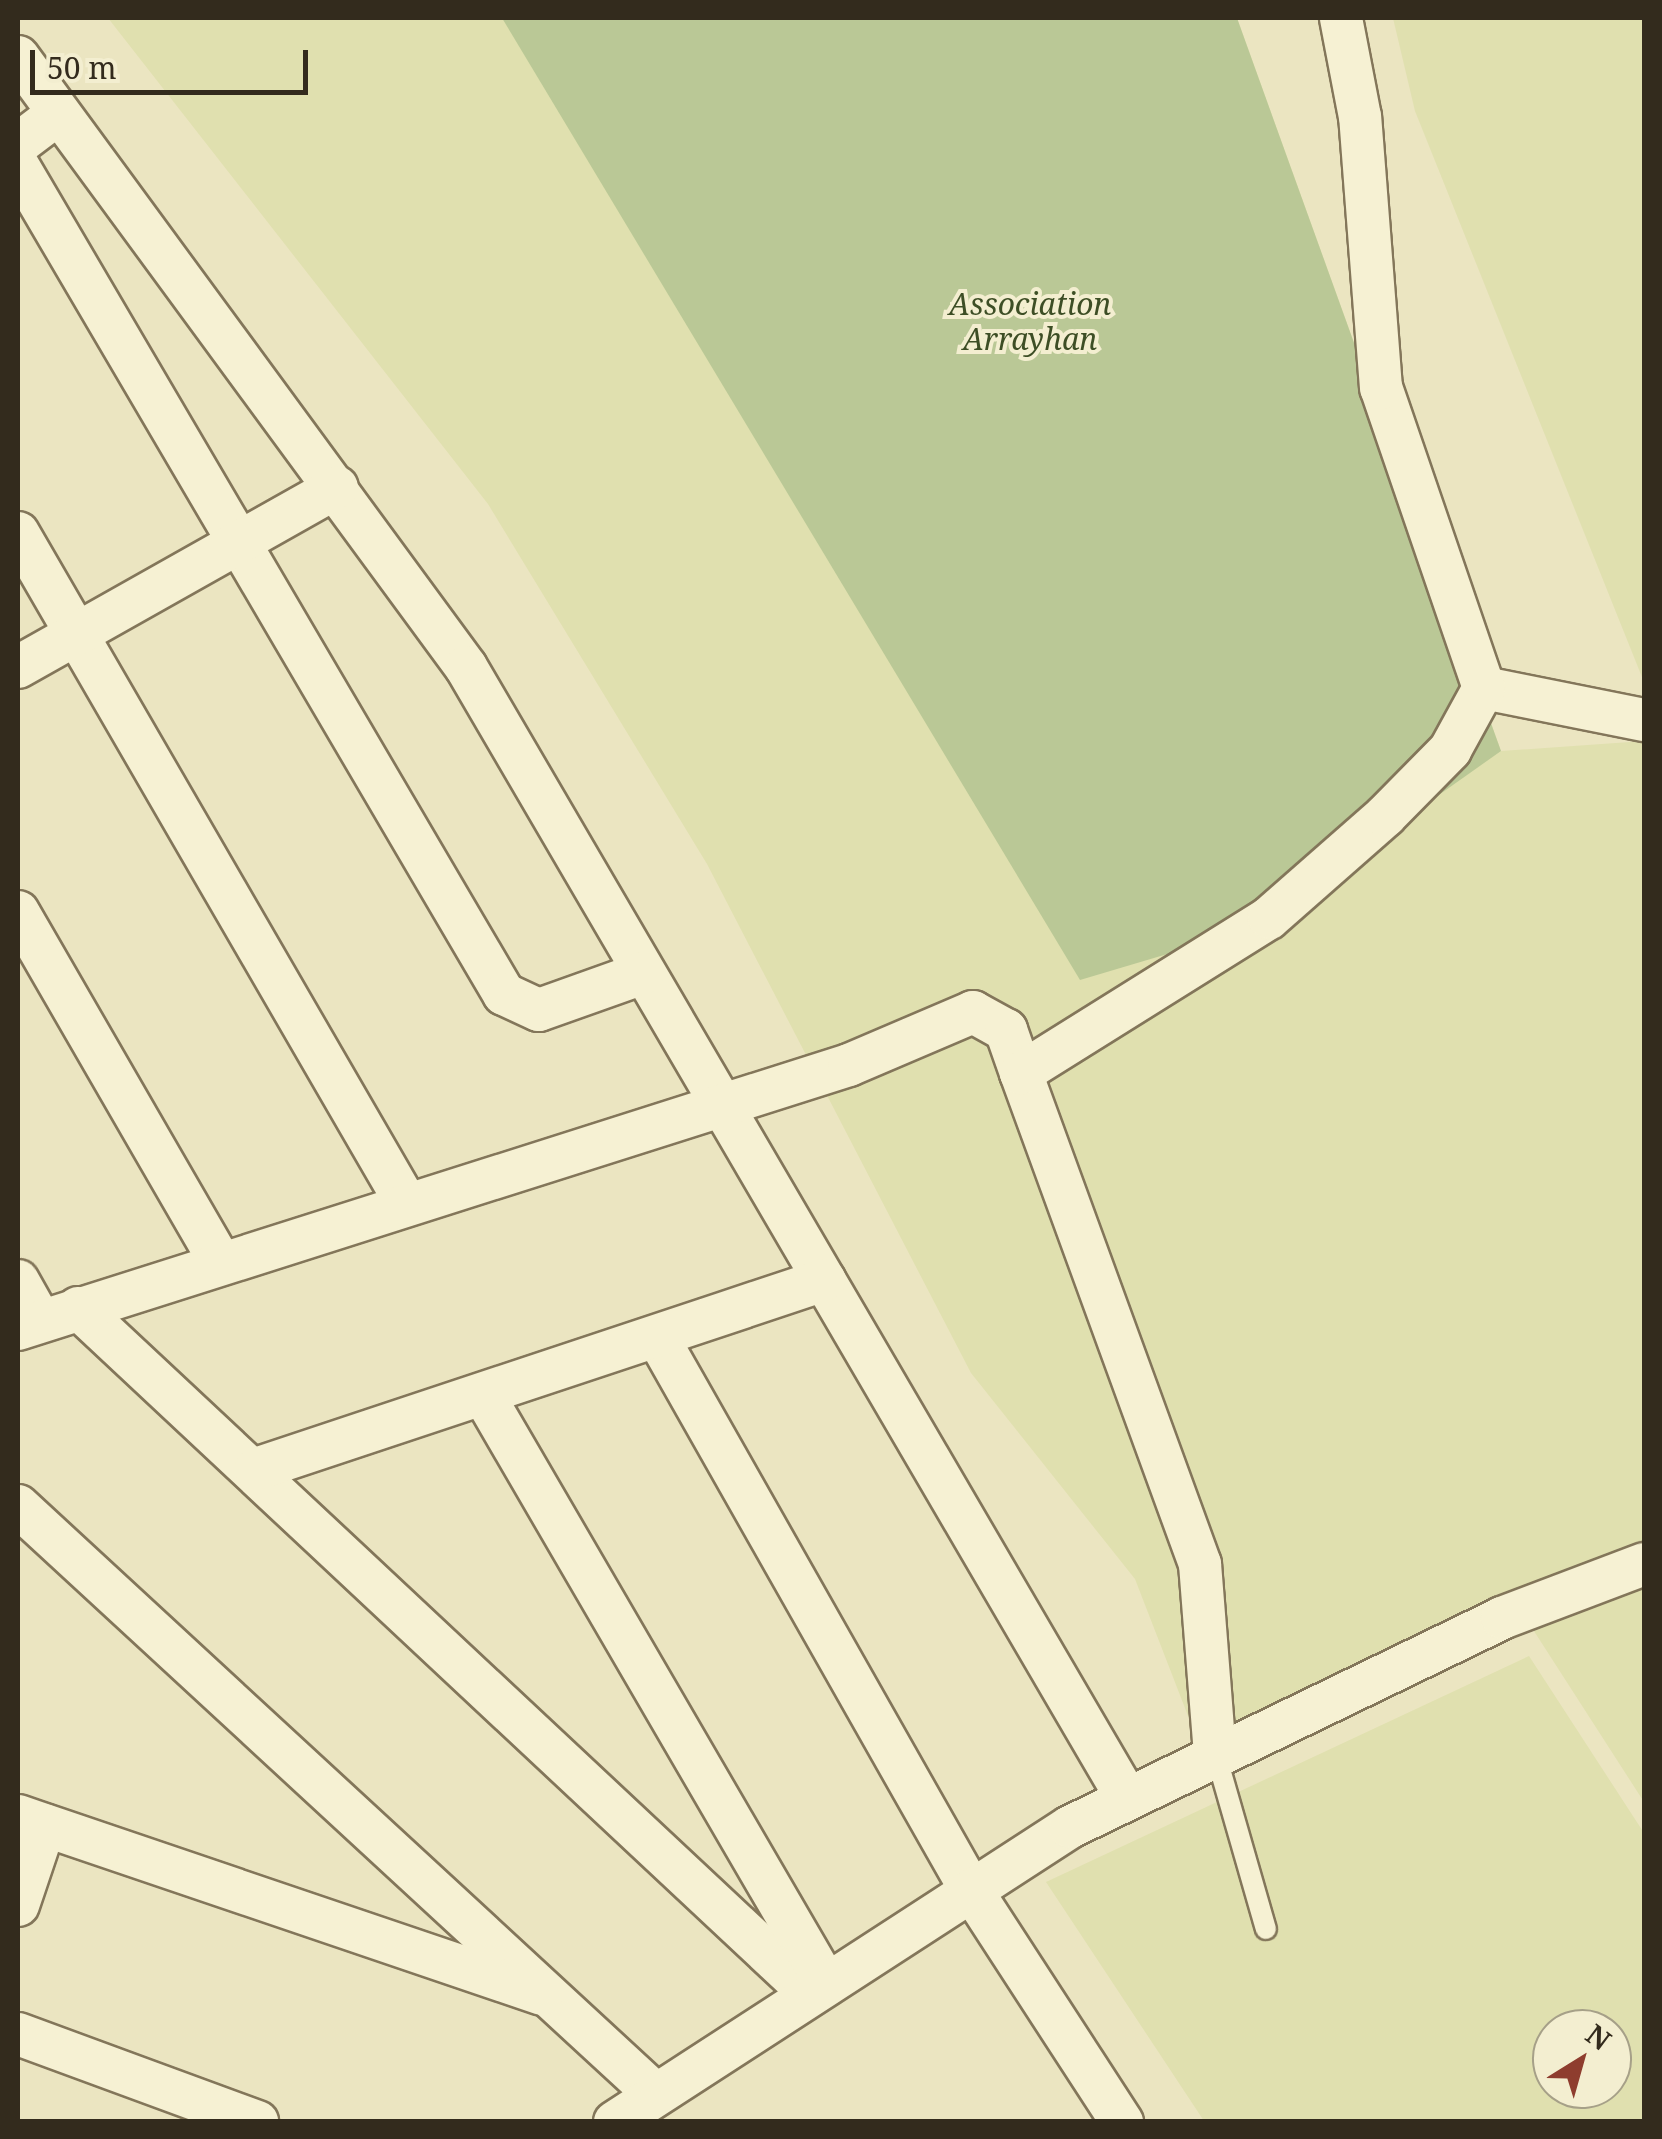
<!DOCTYPE html>
<style>
body{margin:0}
#map{position:relative;width:1662px;height:2139px;overflow:hidden;background:#ebe5c1;font-family:"Noto Serif",serif}
div>[style]{position:absolute}
[style*='--x']{left:calc(var(--x)*1px);top:calc(var(--y)*1px);width:calc(var(--w)*1px);rotate:calc(var(--a)*1deg)}
.farmland>*{inset:0;background:#e0e0af}
.green>*{inset:0;background:#bac896}
.roads{filter:drop-shadow(2px 0 #83765a) drop-shadow(-2px 0 #83765a) drop-shadow(0 2px #83765a) drop-shadow(0 -2px #83765a)}
.lane>*{height:20px;margin:-10px;padding:0 10px;transform-origin:10px;border-radius:10px;background:#f6f1d3}
.street>*{height:42px;margin:-21px;padding:0 21px;transform-origin:21px;border-radius:21px;background:#f6f1d3}
span{translate:-50% -50%;white-space:nowrap;text-align:center;line-height:1.15;-webkit-text-stroke:8px #f3eed0;paint-order:stroke}
.park-label{font-size:30px;color:#3d4e25;font-style:italic}
.frame{position:absolute;inset:0;border:20px solid #332b1d;pointer-events:none}
.north{position:absolute;left:1532px;top:2009px;width:100px;height:100px;box-sizing:border-box;background:#f3eed0;border:2px solid #a6a088;border-radius:50%;rotate:37deg;font-size:28px;font-weight:700;line-height:40px;text-align:center;color:#332b1d}
.north::after{content:'';display:block;margin:auto;width:35px;height:45px;background:#8e3d2e;clip-path:polygon(50% 0,100% 100%,50% 72%,0 100%)}
.scale{position:absolute;left:30px;top:50px;width:278px;height:45px;box-sizing:border-box;border:5px solid #332b1d;border-top:0;padding-left:12px;font-size:30px;line-height:35px;white-space:nowrap;color:#332b1d;-webkit-text-stroke:8px #f3eed0;paint-order:stroke}
</style>
<div id="map">
<div class="farmland">
<i style="clip-path:polygon(108px 18px,1237px 18px,1501px 751px,1644px 741px,1644px 1543px,1202px 1752px,1135px 1579px,971px 1373px,707px 864px,488px 504px)"></i>
<i style="clip-path:polygon(1393px 18px,1644px 18px,1644px 682px,1415px 111px)"></i>
<i style="clip-path:polygon(1644px 1580px,1644px 1802px,1532px 1628px)"></i>
<i style="clip-path:polygon(evenodd,1529px 1656px,1644px 1833px,1644px 2121px,1204px 2121px,1046px 1882px,1529px 1656px,1552px 2029px,1612px 2029px,1612px 2089px,1552px 2089px,1552px 2029px)"></i>
</div>
<div class="green">
<i style="clip-path:polygon(502px 18px,1237px 18px,1501px 751px,1248px 930px,1080px 980px)"></i>
</div>
<div class="roads">
<div class="lane">
<i style="--x:1216;--y:1755;--w:181;--a:74"></i>
</div>
<div class="street">
<i style="--x:18;--y:57;--w:757;--a:53.71"></i>
<i style="--x:466;--y:667;--w:1310;--a:59.7"></i>
<i style="--x:18;--y:144;--w:51;--a:-37.1"></i>
<i style="--x:18;--y:166;--w:960;--a:59.59"></i>
<i style="--x:504;--y:994;--w:38;--a:25"></i>
<i style="--x:539;--y:1010;--w:110;--a:-19.6"></i>
<i style="--x:18;--y:533;--w:774;--a:59.92"></i>
<i style="--x:18;--y:667;--w:366;--a:-29.4"></i>
<i style="--x:1484;--y:688;--w:163;--a:11.3"></i>
<i style="--x:18;--y:912;--w:404;--a:60"></i>
<i style="--x:1021;--y:1073;--w:523;--a:69.97"></i>
<i style="--x:1200;--y:1564;--w:190;--a:85.5"></i>
<i style="--x:18;--y:1281;--w:45;--a:60.6"></i>
<i style="--x:78;--y:1308;--w:1000;--a:43.09"></i>
<i style="--x:18;--y:1329;--w:872;--a:-17.62"></i>
<i style="--x:849;--y:1065;--w:135;--a:-23.1"></i>
<i style="--x:973;--y:1012;--w:38;--a:29"></i>
<i style="--x:1006;--y:1030;--w:46;--a:70.8"></i>
<i style="--x:1021;--y:1073;--w:292;--a:-32"></i>
<i style="--x:1269;--y:918;--w:154;--a:-41.3"></i>
<i style="--x:1385;--y:816;--w:93;--a:-45.4"></i>
<i style="--x:1450;--y:750;--w:71;--a:-61.3"></i>
<i style="--x:1484;--y:688;--w:317;--a:-108.9"></i>
<i style="--x:1381;--y:388;--w:272;--a:-94.4"></i>
<i style="--x:1360;--y:117;--w:101;--a:-100.9"></i>
<i style="--x:658;--y:1338;--w:629;--a:60.46"></i>
<i style="--x:968;--y:1885;--w:283;--a:57"></i>
<i style="--x:483;--y:1394;--w:678;--a:59.8"></i>
<i style="--x:256;--y:1469;--w:599;--a:-18.4"></i>
<i style="--x:18;--y:1506;--w:864;--a:42.7"></i>
<i style="--x:18;--y:1816;--w:553;--a:18.76"></i>
<i style="--x:18;--y:1905;--w:84;--a:-71.4"></i>
<i style="--x:18;--y:2034;--w:255;--a:20.2"></i>
<i style="--x:615;--y:2122;--w:542;--a:-32.96"></i>
<i style="--x:1070;--y:1827;--w:480;--a:-25.8"></i>
<i style="--x:1502;--y:1618;--w:152;--a:-20.8"></i>
</div>
</div>
<div class="park-label">
<span style="left:1030px;top:321px">Association<br>Arrayhan</span>
</div>
<div class="frame"></div>
<div class="north">N</div>
<div class="scale">50 m</div>
</div>
